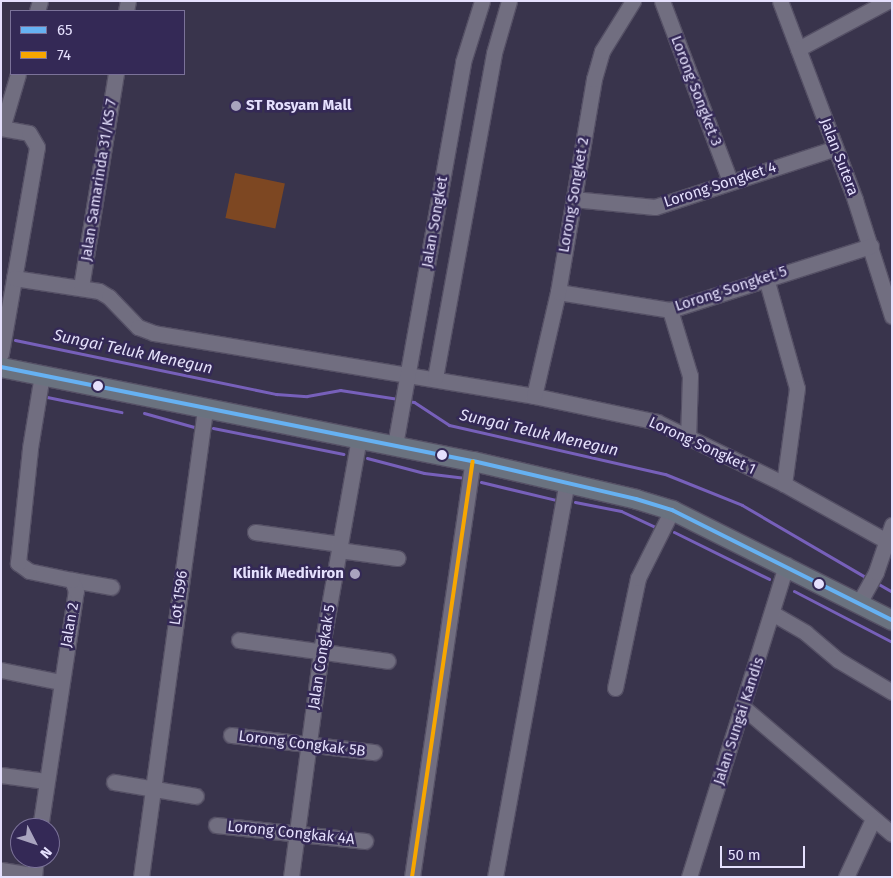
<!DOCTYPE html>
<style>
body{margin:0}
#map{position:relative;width:893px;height:878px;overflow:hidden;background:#39344c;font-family:"Fira Sans",sans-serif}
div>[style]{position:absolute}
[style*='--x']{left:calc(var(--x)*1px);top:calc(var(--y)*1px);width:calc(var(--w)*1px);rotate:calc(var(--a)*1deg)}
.green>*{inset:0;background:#7d4722;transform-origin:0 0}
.stream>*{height:3px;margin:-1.5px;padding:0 1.5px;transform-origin:1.5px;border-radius:1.5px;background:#7760ba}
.roads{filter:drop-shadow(1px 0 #555065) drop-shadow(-1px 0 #555065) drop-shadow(0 1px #555065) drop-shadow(0 -1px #555065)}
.minor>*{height:15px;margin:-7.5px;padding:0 7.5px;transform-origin:7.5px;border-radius:7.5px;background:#716e80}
.major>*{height:19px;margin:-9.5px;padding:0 9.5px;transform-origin:9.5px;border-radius:9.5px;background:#6a727f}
.bus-1>*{height:4px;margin:-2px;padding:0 2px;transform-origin:2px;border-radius:2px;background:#66b1f2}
.bus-2>*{height:4px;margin:-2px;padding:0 2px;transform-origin:2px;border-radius:2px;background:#f7a600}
.dots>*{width:14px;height:14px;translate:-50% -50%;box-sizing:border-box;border:2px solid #342956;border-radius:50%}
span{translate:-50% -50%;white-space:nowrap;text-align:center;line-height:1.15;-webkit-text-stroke:5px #342956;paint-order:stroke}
.street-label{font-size:15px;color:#e5e0fd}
.poi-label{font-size:15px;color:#e5e0fd;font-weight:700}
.left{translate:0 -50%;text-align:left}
.right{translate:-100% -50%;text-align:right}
.water-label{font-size:16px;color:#e4e0fa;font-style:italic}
.frame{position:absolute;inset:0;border:2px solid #e5e0fd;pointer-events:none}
.legend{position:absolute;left:10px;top:10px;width:175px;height:65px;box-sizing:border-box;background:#342956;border:1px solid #7b7299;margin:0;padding:6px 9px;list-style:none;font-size:15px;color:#e5e0fd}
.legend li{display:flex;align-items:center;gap:10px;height:25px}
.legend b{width:25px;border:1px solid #7b7299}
.north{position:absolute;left:10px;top:818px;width:50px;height:50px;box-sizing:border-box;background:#342956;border:1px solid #7b7299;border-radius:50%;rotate:131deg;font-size:14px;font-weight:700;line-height:20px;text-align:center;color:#e5e0fd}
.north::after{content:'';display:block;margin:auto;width:18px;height:22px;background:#a9a4bf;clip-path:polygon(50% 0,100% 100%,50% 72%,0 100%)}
.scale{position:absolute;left:720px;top:846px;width:85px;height:22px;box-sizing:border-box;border:2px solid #e5e0fd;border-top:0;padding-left:6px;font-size:15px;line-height:18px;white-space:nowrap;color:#e5e0fd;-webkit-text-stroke:4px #342956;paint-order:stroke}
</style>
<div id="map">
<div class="green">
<i style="left:235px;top:173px;width:51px;height:46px;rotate:12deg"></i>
</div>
<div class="stream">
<i style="--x:15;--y:340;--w:267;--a:11.7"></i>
<i style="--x:276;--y:394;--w:31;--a:4"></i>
<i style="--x:307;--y:396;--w:34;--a:-10"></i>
<i style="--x:340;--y:390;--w:59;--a:8.8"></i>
<i style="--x:47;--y:397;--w:76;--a:11.5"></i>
<i style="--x:407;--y:401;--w:7;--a:8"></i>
<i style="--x:414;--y:402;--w:42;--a:33.3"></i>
<i style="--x:449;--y:425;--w:221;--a:12.8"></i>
<i style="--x:665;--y:474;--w:83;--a:21.9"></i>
<i style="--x:742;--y:505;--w:145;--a:30.3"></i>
<i style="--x:144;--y:413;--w:52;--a:15.6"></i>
<i style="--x:213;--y:428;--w:133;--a:11.3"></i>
<i style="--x:367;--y:458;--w:59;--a:14.7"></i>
<i style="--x:424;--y:473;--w:42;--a:6.8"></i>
<i style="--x:481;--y:482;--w:81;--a:13.5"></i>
<i style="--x:575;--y:502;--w:47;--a:11.1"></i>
<i style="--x:621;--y:511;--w:38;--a:25"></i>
<i style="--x:674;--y:532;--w:106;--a:26.3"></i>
<i style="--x:875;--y:582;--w:20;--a:30"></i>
<i style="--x:794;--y:591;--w:110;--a:27.5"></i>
</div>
<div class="roads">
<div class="minor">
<i style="--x:662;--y:1;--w:192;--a:69.3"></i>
<i style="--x:780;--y:1;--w:213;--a:69.3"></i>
<i style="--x:855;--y:200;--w:122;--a:72.3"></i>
<i style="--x:37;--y:11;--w:10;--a:-73"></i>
<i style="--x:126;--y:11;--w:10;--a:-79"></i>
<i style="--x:798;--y:49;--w:102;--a:-28.1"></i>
<i style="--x:1;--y:128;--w:28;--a:10"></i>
<i style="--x:29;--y:133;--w:16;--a:60"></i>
<i style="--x:37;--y:147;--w:210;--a:99.9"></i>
<i style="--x:2;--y:128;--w:56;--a:-73.5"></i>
<i style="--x:573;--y:199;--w:82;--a:5.6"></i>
<i style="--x:655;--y:207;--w:189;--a:-18.1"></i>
<i style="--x:14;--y:278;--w:86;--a:8.7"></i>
<i style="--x:99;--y:291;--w:12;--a:31"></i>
<i style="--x:109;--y:297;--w:42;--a:46"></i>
<i style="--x:138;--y:327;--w:17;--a:21"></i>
<i style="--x:154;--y:333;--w:385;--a:9.4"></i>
<i style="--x:534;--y:396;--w:126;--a:11.9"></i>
<i style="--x:657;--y:422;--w:141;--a:26"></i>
<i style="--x:784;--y:484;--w:124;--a:29.1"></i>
<i style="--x:766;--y:278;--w:114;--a:74.3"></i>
<i style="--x:797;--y:388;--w:97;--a:97.7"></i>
<i style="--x:81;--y:287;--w:216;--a:-80.7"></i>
<i style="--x:558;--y:292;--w:113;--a:9.1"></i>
<i style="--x:670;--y:310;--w:211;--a:-17.7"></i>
<i style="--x:670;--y:310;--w:69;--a:73.1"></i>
<i style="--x:690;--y:376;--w:62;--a:91.8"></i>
<i style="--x:435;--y:378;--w:330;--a:-79.7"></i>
<i style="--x:494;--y:53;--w:54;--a:-73.9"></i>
<i style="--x:534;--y:396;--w:107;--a:-77"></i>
<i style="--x:558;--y:292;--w:216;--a:-80.4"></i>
<i style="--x:594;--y:79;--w:29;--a:-74"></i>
<i style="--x:602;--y:51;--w:59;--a:-58.2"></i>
<i style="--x:395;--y:445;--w:389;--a:-79.9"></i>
<i style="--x:463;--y:62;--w:64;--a:-72.7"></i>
<i style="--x:255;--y:532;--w:86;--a:8"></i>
<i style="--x:339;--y:550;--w:59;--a:7.9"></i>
<i style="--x:72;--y:580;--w:40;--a:10"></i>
<i style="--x:859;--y:603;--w:35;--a:-61"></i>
<i style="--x:876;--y:572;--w:50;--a:-71.2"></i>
<i style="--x:772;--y:613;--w:39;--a:30"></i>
<i style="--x:806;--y:633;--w:42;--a:40.2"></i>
<i style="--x:838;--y:660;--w:63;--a:30.7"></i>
<i style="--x:239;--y:640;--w:150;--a:8"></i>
<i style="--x:1;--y:670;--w:60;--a:11.5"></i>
<i style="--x:615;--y:688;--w:112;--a:-78.2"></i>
<i style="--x:638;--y:578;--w:76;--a:-63.4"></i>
<i style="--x:744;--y:708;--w:194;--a:40.4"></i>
<i style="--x:231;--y:735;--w:144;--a:6.8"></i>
<i style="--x:1;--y:775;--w:45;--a:7.6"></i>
<i style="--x:114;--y:782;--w:83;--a:9.7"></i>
<i style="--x:216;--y:825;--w:150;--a:6.1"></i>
<i style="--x:40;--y:828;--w:240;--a:-81.4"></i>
<i style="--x:76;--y:591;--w:12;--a:-110"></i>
<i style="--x:72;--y:580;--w:44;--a:-168.2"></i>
<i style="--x:29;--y:571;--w:14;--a:-144"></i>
<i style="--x:18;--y:563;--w:116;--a:-84"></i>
<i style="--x:30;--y:448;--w:74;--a:-80.7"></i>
<i style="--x:1;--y:870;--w:33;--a:9"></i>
<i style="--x:34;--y:877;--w:19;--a:-84"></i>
<i style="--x:141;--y:877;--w:474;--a:-82.2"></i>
<i style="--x:291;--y:877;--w:228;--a:-82.4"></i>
<i style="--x:321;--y:651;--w:216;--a:-79.9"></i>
<i style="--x:412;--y:877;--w:420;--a:-81.7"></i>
<i style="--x:495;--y:877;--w:402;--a:-79.7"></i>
<i style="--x:689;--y:877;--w:327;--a:-72.7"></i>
<i style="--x:846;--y:877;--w:64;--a:-65"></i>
</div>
<div class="major">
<i style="--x:1;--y:367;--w:481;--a:11.3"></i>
<i style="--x:473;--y:461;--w:167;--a:13.1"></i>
<i style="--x:636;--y:499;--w:38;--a:17"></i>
<i style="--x:672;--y:510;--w:246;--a:26.6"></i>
</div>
</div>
<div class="bus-1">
<i style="--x:1;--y:367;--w:481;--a:11.3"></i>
<i style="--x:473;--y:461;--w:167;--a:13.1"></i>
<i style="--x:636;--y:499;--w:38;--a:17"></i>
<i style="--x:672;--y:510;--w:246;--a:26.6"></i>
</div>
<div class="bus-2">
<i style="--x:412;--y:877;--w:420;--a:-81.7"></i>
</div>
<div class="dots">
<i style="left:236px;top:106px;background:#a9a4bf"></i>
<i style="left:98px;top:386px;background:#e5e0fd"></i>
<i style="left:442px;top:455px;background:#e5e0fd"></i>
<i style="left:355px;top:574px;background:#a9a4bf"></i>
<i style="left:819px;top:584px;background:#e5e0fd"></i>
</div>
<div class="street-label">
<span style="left:696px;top:91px;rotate:69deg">Lorong Songket 3</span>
<span style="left:839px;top:157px;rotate:69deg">Jalan Sutera</span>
<span style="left:99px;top:180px;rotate:-81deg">Jalan Samarinda 31/KS 7</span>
<span style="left:720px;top:185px;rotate:-18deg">Lorong Songket 4</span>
<span style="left:574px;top:195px;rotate:-80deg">Lorong Songket 2</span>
<span style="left:435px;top:222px;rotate:-80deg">Jalan Songket</span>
<span style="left:731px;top:289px;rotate:-18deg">Lorong Songket 5</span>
<span style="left:702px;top:446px;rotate:25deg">Lorong Songket 1</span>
<span style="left:179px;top:598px;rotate:-82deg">Lot 1596</span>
<span style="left:70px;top:625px;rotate:-80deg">Jalan 2</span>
<span style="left:322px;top:657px;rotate:-81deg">Jalan Congkak 5</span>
<span style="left:739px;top:721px;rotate:-72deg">Jalan Sungai Kandis</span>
<span style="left:302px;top:744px;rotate:7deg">Lorong Congkak 5B</span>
<span style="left:291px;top:833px;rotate:6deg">Lorong Congkak 4A</span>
</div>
<div class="poi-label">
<span class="left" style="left:246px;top:106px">ST Rosyam Mall</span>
<span class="right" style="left:344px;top:574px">Klinik Mediviron</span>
</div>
<div class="water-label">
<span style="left:133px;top:352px;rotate:12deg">Sungai Teluk Menegun</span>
<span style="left:539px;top:433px;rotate:13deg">Sungai Teluk Menegun</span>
</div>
<div class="frame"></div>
<ul class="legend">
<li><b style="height:6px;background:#66b1f2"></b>65</li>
<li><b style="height:6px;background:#f7a600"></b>74</li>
</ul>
<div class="north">N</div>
<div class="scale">50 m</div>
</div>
